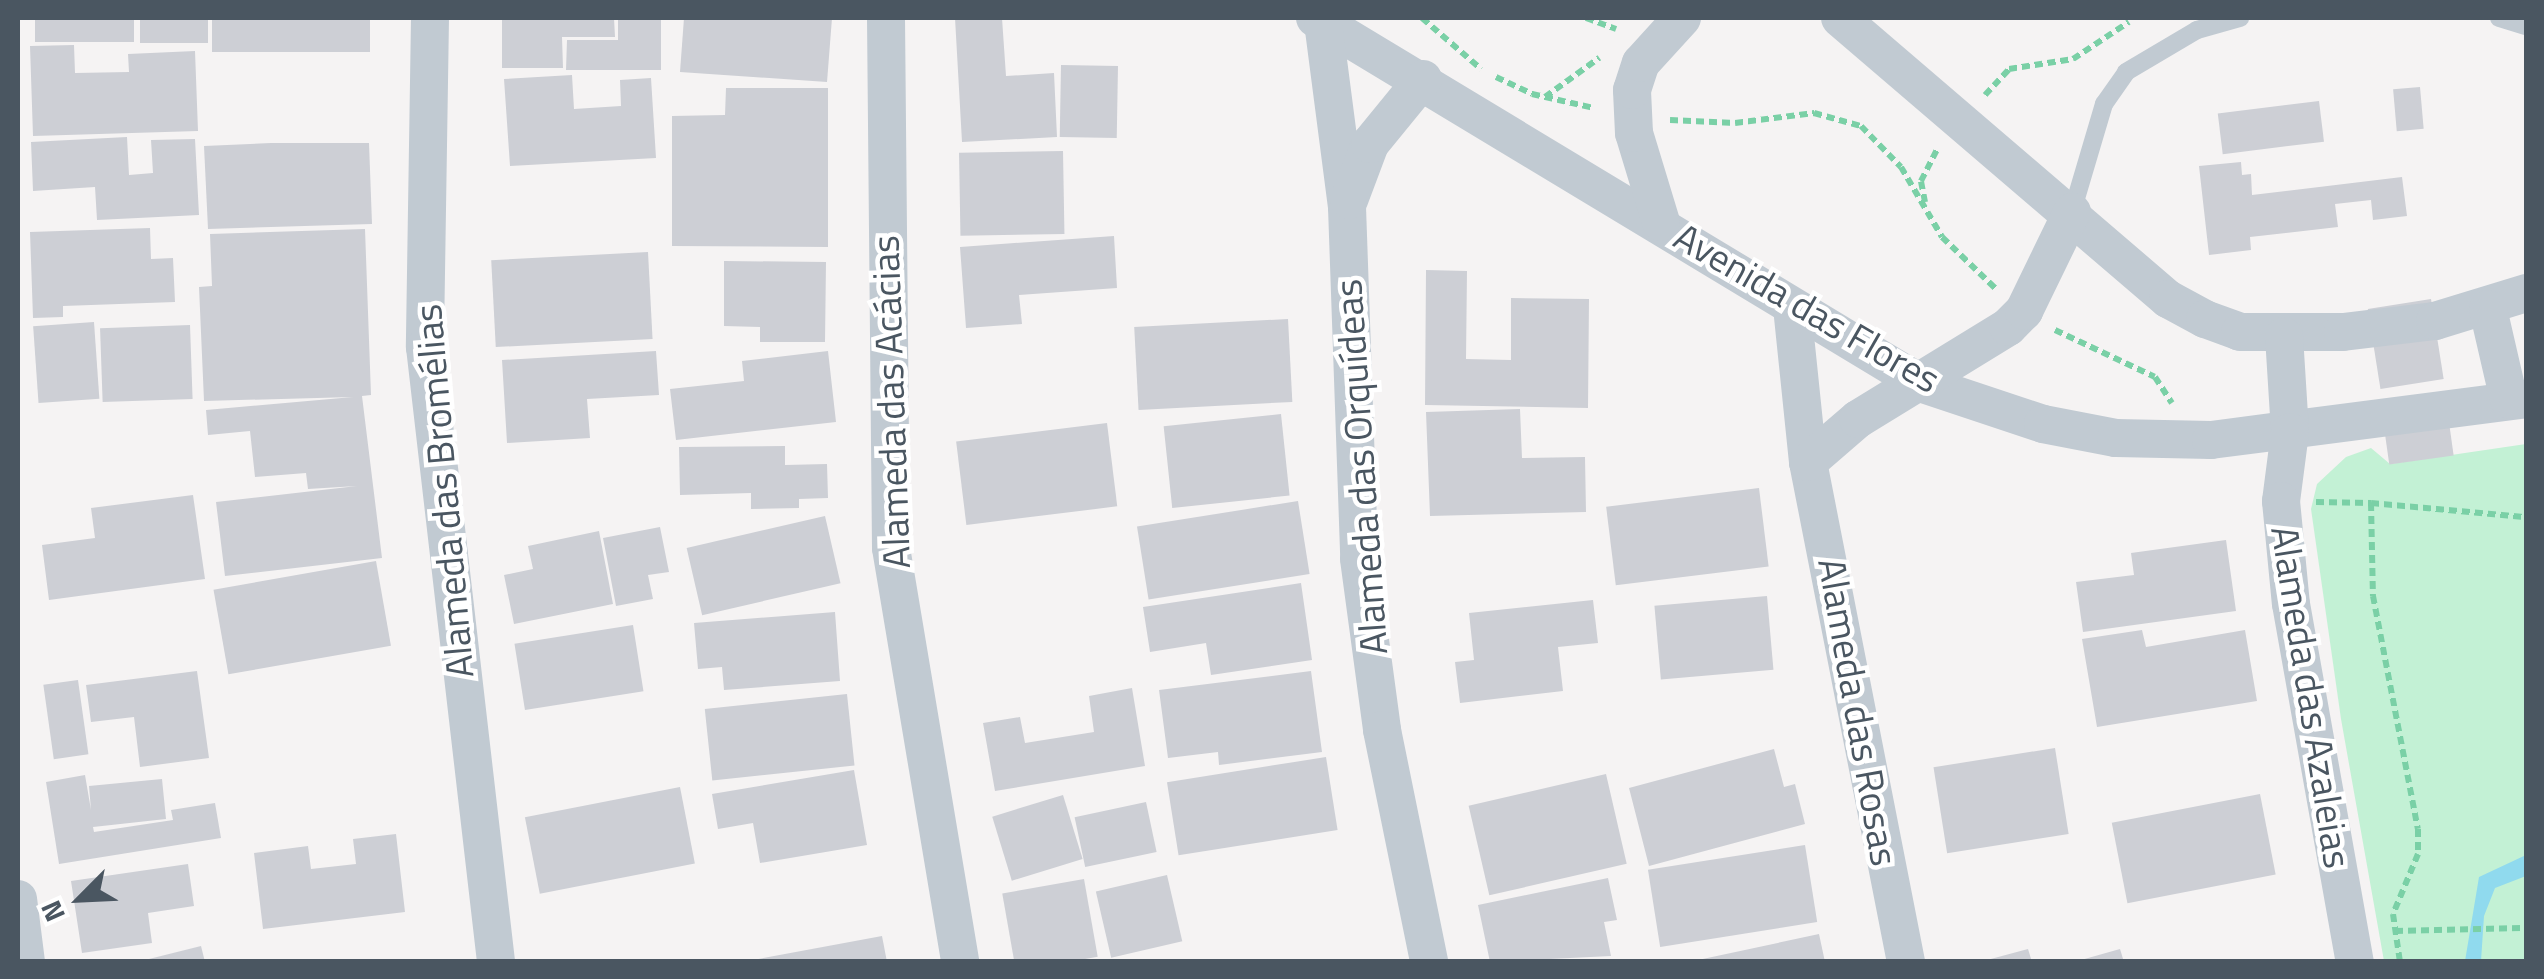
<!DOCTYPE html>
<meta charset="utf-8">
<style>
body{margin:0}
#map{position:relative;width:2544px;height:979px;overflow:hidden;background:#f5f3f3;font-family:"Titillium Web",sans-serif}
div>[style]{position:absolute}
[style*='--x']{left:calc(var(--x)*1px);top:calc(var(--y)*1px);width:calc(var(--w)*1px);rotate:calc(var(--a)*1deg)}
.green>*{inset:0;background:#c3f1d5}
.water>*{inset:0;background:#90daee}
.building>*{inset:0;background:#cdcfd5;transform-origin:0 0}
.path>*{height:6px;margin-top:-3px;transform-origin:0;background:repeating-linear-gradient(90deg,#7ad0a6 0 8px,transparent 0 13px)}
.service>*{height:18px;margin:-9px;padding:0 9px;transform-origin:9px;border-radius:9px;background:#c1cad2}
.minor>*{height:38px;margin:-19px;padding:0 19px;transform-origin:19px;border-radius:19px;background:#c1cad2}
span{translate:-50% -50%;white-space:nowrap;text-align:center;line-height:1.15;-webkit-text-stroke:9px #fff;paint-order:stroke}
.street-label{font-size:38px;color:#4a5661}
.frame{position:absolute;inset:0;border:20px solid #4a5661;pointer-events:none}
.north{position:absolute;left:30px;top:849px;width:100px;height:100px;-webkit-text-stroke:8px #fff;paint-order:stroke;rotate:246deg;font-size:28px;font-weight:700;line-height:40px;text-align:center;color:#4a5661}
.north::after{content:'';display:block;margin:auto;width:35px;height:45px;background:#4a5661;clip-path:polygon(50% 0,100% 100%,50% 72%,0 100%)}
</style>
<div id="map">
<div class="green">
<i style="clip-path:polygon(2526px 444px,2526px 961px,2384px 961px,2341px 719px,2311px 509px,2317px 484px,2346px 457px,2371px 448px,2390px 464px)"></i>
</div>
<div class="water">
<i style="clip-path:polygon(2526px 855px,2526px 876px,2495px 888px,2484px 916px,2481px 961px,2465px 961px,2479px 877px)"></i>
</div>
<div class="building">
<i style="left:35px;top:18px;width:99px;height:24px"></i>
<i style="left:140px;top:18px;width:68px;height:25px"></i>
<i style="left:212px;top:18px;width:158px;height:34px"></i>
<i style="clip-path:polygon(502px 18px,614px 18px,615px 37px,562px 37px,563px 68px,502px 68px)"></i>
<i style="clip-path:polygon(618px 18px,661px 18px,661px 70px,566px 70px,567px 40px,618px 40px)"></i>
<i style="clip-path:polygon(684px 18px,832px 18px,827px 82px,680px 72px)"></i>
<i style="clip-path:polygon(955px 18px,1002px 18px,1006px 76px,1054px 73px,1057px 137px,962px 142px)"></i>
<i style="clip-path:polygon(74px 45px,75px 73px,129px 72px,128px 54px,195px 51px,198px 131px,33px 136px,30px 46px)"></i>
<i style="left:1061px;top:65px;width:57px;height:72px;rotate:1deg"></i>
<i style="clip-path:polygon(572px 75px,574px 109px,621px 106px,620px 80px,651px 78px,656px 158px,510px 166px,504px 79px)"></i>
<i style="left:2420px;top:87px;width:42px;height:27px;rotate:85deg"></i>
<i style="clip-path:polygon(726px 88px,828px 88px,828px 247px,672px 246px,672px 116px,725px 115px)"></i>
<i style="left:2319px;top:101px;width:41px;height:102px;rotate:83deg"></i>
<i style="clip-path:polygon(127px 137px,129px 175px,153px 173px,151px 140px,195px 139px,199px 215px,97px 220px,95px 187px,33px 191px,31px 142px)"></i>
<i style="clip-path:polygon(271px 143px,369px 143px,372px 224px,208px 229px,204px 146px)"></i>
<i style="left:1063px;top:151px;width:83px;height:104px;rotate:89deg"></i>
<i style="clip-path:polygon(2241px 162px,2242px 175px,2251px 174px,2252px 195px,2402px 177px,2407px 216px,2373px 220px,2371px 200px,2335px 204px,2338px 227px,2250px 237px,2251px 250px,2209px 255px,2199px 166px)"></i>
<i style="clip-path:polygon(150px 228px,151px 259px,173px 258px,175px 302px,63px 306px,63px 317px,33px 318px,30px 232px)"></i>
<i style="clip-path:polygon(365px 229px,371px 395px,362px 396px,382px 558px,225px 576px,216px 502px,357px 486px,308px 489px,306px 473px,255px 477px,250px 431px,208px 435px,206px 410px,353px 397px,204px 401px,199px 287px,212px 286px,210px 234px)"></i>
<i style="clip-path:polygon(1114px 236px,1117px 288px,1019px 295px,1022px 324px,966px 328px,960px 247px)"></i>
<i style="left:648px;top:252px;width:87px;height:157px;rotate:87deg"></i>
<i style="clip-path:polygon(724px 261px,826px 262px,825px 342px,760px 342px,760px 327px,724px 326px)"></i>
<i style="clip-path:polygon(1426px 270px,1467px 271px,1466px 359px,1511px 360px,1511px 298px,1589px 299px,1588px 408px,1425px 405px)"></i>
<i style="left:2431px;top:299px;width:81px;height:64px;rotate:81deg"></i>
<i style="left:1288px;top:319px;width:83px;height:154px;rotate:87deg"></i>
<i style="left:94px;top:322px;width:77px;height:61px;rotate:86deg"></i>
<i style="left:190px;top:325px;width:74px;height:90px;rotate:88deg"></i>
<i style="clip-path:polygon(656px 351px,659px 395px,587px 399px,590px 438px,507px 443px,502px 360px)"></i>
<i style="clip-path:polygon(828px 351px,836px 422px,676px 440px,670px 389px,744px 381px,742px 361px)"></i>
<i style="left:2446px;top:401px;width:55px;height:65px;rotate:82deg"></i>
<i style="clip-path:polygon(1520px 409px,1522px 458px,1585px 457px,1586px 512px,1430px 516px,1426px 412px)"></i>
<i style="left:1281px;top:414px;width:82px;height:118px;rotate:84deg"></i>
<i style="left:1107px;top:423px;width:84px;height:152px;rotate:83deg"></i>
<i style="clip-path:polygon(785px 446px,785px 465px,827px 464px,828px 498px,799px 499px,799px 508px,751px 509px,751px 493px,680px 495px,679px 447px)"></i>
<i style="left:1759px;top:488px;width:79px;height:154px;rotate:83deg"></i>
<i style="clip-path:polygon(193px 495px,205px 579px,49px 600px,42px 545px,95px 538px,91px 508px)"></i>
<i style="left:1298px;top:501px;width:74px;height:163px;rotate:81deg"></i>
<i style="left:825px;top:516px;width:69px;height:142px;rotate:77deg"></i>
<i style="clip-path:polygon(660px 527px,669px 572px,648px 575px,653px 599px,616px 606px,603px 538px)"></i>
<i style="clip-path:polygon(599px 531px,613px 604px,514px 624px,504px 575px,533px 569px,528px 546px)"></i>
<i style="clip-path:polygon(2226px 540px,2236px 611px,2083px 632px,2076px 582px,2134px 575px,2131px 553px)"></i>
<i style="left:376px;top:561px;width:86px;height:165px;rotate:80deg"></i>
<i style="clip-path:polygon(1301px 583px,1312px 660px,1211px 675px,1206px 643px,1150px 652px,1143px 607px)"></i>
<i style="left:1767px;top:596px;width:74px;height:113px;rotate:85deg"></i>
<i style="clip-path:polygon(1593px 600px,1598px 643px,1558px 647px,1563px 691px,1460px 703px,1455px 662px,1474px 660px,1469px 613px)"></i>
<i style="clip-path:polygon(835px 612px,840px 681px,724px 690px,722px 667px,698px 669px,694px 623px)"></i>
<i style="left:633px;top:625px;width:67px;height:120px;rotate:81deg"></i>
<i style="clip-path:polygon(2142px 630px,2146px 647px,2245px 630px,2257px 701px,2097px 727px,2082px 639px)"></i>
<i style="clip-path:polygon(197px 671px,209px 758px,140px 767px,134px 717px,91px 722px,86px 685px)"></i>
<i style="clip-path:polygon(1311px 671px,1322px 752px,1219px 765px,1218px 752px,1168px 758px,1159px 690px)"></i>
<i style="left:78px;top:680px;width:75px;height:35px;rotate:82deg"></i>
<i style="clip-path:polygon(1132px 688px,1145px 766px,995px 791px,983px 723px,1020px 717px,1025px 743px,1094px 732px,1089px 696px)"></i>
<i style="left:847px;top:694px;width:72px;height:143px;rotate:84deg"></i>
<i style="left:2055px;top:748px;width:87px;height:123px;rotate:81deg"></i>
<i style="clip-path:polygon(1774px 749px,1784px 787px,1795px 784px,1805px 824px,1649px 866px,1629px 788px)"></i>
<i style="left:1326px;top:757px;width:74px;height:161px;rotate:81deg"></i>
<i style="clip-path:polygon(854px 770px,867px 845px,760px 863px,753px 823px,718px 829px,712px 794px)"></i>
<i style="left:1606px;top:774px;width:92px;height:141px;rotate:77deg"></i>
<i style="clip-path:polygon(85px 775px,91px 810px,89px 786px,162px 779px,166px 819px,93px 827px,94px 832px,173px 820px,171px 810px,215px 803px,221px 838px,59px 864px,46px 782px)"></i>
<i style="left:680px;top:787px;width:78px;height:158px;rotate:79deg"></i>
<i style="left:2260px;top:794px;width:82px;height:151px;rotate:79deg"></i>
<i style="left:1063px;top:795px;width:67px;height:74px;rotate:73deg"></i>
<i style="left:1146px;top:802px;width:51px;height:73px;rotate:78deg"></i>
<i style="clip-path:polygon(396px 834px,405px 912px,263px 929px,254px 853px,308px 846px,311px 869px,356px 864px,353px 839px)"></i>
<i style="left:1805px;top:845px;width:78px;height:159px;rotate:81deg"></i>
<i style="clip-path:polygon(188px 864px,194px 906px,148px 913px,152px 943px,82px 953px,71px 881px)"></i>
<i style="left:1167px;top:875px;width:68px;height:73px;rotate:77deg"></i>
<i style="clip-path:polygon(1608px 878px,1617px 920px,1604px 922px,1611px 956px,1490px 962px,1478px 905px)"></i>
<i style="left:1084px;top:879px;width:79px;height:83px;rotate:80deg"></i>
<i style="clip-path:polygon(1819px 934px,1825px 962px,1698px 962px,1698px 960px)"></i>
<i style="clip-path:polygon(882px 936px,887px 962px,753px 962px,753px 960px)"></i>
<i style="clip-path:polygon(201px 946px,205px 962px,145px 962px,145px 960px)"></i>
<i style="clip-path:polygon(2028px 949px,2032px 962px,1987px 962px,1987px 960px)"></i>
<i style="clip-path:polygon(2120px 949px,2124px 962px,2081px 962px,2081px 960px)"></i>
</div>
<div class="path">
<i style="--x:1422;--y:18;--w:78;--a:40.8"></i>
<i style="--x:1586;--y:18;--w:32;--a:20"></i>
<i style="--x:1496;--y:77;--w:40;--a:25"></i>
<i style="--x:1532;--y:94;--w:64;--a:12.7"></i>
<i style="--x:1985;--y:95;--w:35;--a:-47"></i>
<i style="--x:2009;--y:69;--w:65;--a:-8.9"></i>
<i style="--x:2073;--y:59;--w:67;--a:-33.5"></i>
<i style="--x:1545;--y:97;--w:67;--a:-35.8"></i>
<i style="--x:1670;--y:120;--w:65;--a:2.6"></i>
<i style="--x:1735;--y:123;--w:80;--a:-7.2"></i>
<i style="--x:1814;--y:113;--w:49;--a:15.5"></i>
<i style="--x:1861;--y:126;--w:57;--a:45.7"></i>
<i style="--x:1901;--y:167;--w:81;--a:59.6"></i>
<i style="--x:1942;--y:237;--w:75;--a:43.9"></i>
<i style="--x:1925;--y:202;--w:21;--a:-101"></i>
<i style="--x:1921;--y:181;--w:36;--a:-63"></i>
<i style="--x:2055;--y:330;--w:110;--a:25.2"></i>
<i style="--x:2155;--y:377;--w:31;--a:57"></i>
<i style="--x:2316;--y:502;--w:55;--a:1"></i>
<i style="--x:2371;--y:503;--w:93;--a:88.8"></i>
<i style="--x:2373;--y:596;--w:237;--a:79.1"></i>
<i style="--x:2418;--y:829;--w:25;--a:90"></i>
<i style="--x:2418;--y:854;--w:65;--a:112.6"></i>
<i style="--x:2393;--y:914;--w:49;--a:81.7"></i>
<i style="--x:2371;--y:503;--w:156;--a:5.2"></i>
<i style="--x:2395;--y:931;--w:126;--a:-1.4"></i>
</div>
<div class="service">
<i style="--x:2499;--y:18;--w:28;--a:17"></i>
<i style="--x:2072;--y:212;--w:113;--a:-73.5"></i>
<i style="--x:2104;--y:104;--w:39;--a:-55"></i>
<i style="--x:2126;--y:72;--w:82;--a:-30.6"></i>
<i style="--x:2197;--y:30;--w:45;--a:-15.6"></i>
</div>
<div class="minor">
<i style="--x:430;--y:18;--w:329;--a:90.9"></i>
<i style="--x:425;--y:347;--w:619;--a:83.41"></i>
<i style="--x:886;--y:18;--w:530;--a:89.46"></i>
<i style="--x:891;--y:548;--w:420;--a:80.5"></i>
<i style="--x:1315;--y:18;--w:707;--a:31.1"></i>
<i style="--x:1920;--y:383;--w:130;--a:18.4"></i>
<i style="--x:2043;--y:424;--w:74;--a:10.9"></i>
<i style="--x:2116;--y:438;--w:95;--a:1.2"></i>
<i style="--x:2211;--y:440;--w:318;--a:-7.4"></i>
<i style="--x:1840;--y:18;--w:432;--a:40.6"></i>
<i style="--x:2168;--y:299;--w:42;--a:28.4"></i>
<i style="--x:2205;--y:319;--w:37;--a:20"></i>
<i style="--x:2240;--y:332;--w:103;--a:0"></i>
<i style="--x:2343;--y:332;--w:93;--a:-6.8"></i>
<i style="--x:2435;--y:321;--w:95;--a:-17.1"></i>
<i style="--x:1323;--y:22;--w:187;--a:82.6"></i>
<i style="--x:1347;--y:207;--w:352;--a:88"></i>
<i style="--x:1359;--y:559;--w:173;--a:82.3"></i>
<i style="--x:1382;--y:730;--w:237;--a:78.5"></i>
<i style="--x:1349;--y:200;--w:60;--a:-69.4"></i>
<i style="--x:1370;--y:144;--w:84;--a:-50.8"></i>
<i style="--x:1661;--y:222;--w:93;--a:-106.9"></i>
<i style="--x:1634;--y:133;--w:43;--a:-92.7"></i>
<i style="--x:1632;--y:90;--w:28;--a:-72"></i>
<i style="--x:1641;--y:63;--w:61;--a:-47.7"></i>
<i style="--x:1792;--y:307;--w:156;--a:84.1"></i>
<i style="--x:1808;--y:462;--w:510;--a:78.91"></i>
<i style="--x:2488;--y:309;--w:93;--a:77"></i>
<i style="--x:2284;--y:336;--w:96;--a:86.4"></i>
<i style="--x:2290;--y:432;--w:70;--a:97.4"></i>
<i style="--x:2281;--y:501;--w:103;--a:84.5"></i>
<i style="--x:2291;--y:604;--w:364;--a:79.9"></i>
<i style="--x:1808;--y:462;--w:66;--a:-40.7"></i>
<i style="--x:1858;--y:419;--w:176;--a:-31.5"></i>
<i style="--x:2008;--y:327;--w:23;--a:-45"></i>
<i style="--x:2024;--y:311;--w:110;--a:-64.1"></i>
<i style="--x:18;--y:899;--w:64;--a:82.8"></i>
</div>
<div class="street-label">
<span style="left:1807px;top:308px;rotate:30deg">Avenida das Flores</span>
<span style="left:891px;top:402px;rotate:-92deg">Alameda das Acácias</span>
<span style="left:1361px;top:467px;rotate:-94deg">Alameda das Orquídeas</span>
<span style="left:444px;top:491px;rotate:-95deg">Alameda das Bromélias</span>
<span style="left:2311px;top:697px;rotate:81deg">Alameda das Azaleias</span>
<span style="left:1858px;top:712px;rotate:80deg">Alameda das Rosas</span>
</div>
<div class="frame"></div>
<div class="north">N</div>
</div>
